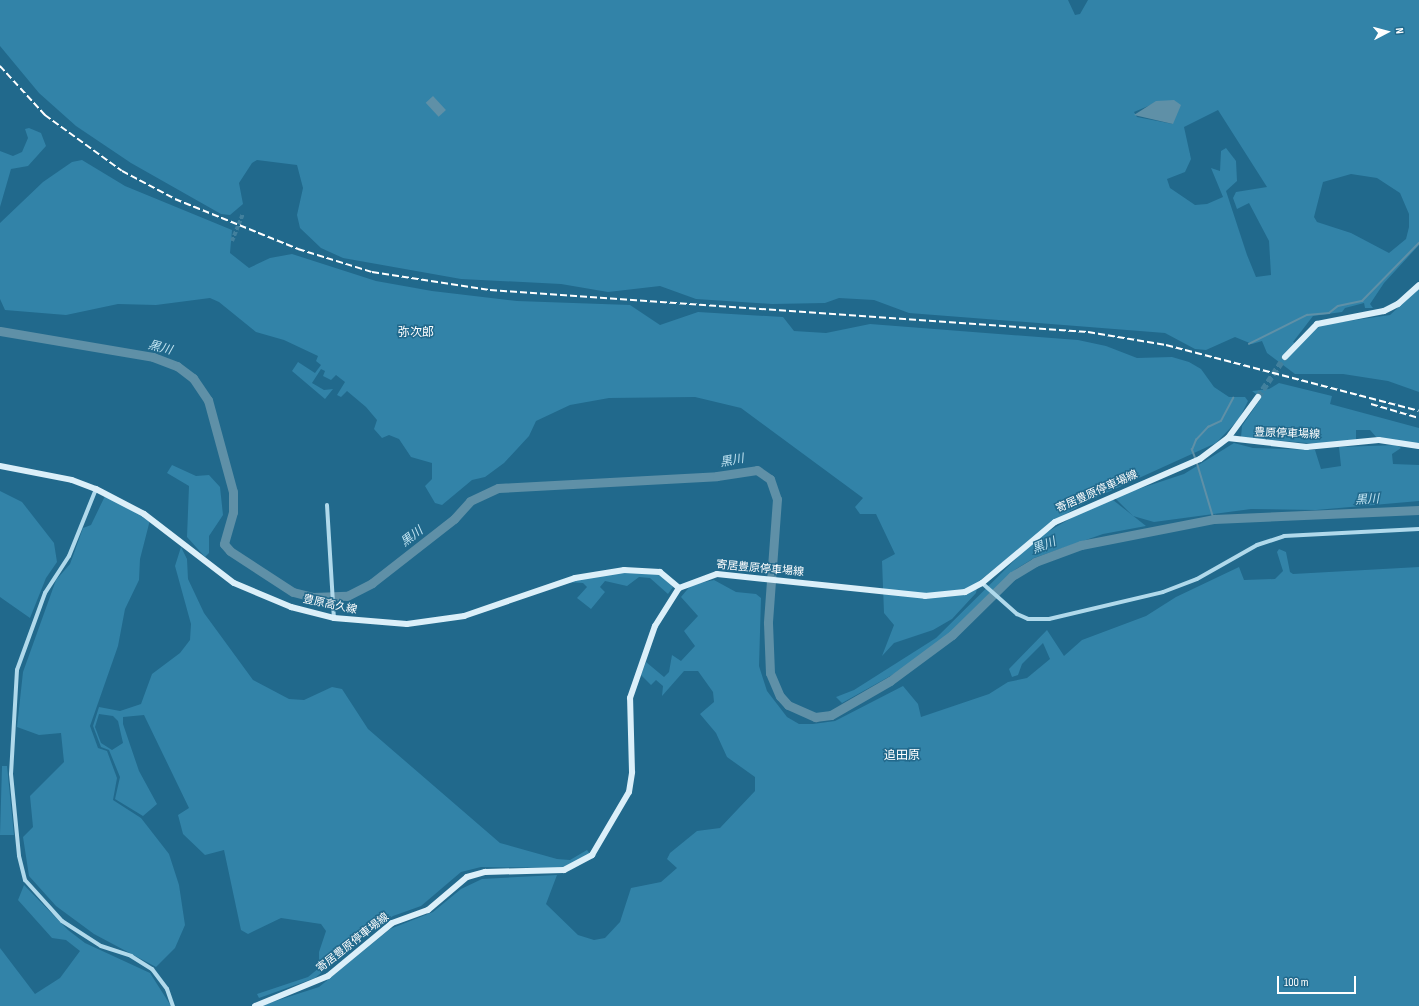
<!DOCTYPE html>
<meta charset="utf-8">
<style>
body{margin:0}
#map{position:relative;width:1419px;height:1006px;overflow:hidden;background:#21698c;font-family:"Sofia Sans Condensed","Noto Sans JP",sans-serif}
div>[style]{position:absolute}
[style*='--x']{left:calc(var(--x)*1px);top:calc(var(--y)*1px);width:calc(var(--w)*1px);rotate:calc(var(--a)*1deg)}
.green>*{inset:0;background:#3283a8}
.water>*{inset:0;background:#5f90a7;transform-origin:0 0}
.stream>*{height:1.5px;margin:-0.75px;padding:0 0.75px;transform-origin:0.75px;border-radius:0.75px;background:#5f90a7}
.river>*{height:9px;margin:-4.5px;padding:0 4.5px;transform-origin:4.5px;border-radius:4.5px;background:#5f90a7}
.street-tunnel>*{height:4px;margin-top:-2px;transform-origin:0;background:repeating-linear-gradient(90deg,#42809d 0 4px,transparent 0 6px)}
.secondary-tunnel>*{height:6px;margin-top:-3px;transform-origin:0;background:repeating-linear-gradient(90deg,#42809d 0 6px,transparent 0 9px)}
.street>*{height:4px;margin:-2px;padding:0 2px;transform-origin:2px;border-radius:2px;background:#b0d9eb}
.secondary>*{height:6px;margin:-3px;padding:0 3px;transform-origin:3px;border-radius:3px;background:#dbeff9}
.rail>*{height:1.5px;margin-top:-0.75px;transform-origin:0;background:repeating-linear-gradient(90deg,#fff 0 7px,transparent 0 10px)}
span{translate:-50% -50%;white-space:nowrap;text-align:center;line-height:1.15;-webkit-text-stroke:3px #21698c;paint-order:stroke}
.street-label{font-size:11px;color:#fff}
.neighbourhood-label{font-size:12px;color:#fff}
.water-label{font-size:12px;color:#c2e5f3;font-style:italic}
.north{position:absolute;left:1367px;top:12px;width:40px;height:40px;-webkit-text-stroke:3px #21698c;paint-order:stroke;rotate:84deg;font-size:11px;font-weight:700;line-height:16px;text-align:center;color:#fff}
.north::after{content:'';display:block;margin:auto;width:14px;height:18px;background:#fff;clip-path:polygon(50% 0,100% 100%,50% 72%,0 100%)}
.scale{position:absolute;left:1277px;top:976px;width:79px;height:18px;box-sizing:border-box;border:2px solid #fff;border-top:0;padding-left:5px;font-size:12px;line-height:14px;white-space:nowrap;color:#fff;-webkit-text-stroke:3px #21698c;paint-order:stroke}
</style>
<div id="map">
<div class="green">
<i style="clip-path:polygon(evenodd,0 0,1068px 0,1075px 15px,1080px 14px,1088px 0,1419px 0,1419px 245px,1384px 283px,1370px 304px,1373px 308px,1365px 308px,1364px 303px,1345px 308px,1342px 312px,1313px 316px,1293px 342px,1298px 345px,1321px 325px,1390px 315px,1419px 288px,1419px 392px,1388px 381px,1343px 374px,1295px 374px,1267px 353px,1262px 341px,1252px 344px,1235px 337px,1206px 350px,1195px 349px,1165px 333px,909px 313px,874px 300px,839px 298px,825px 303px,772px 304px,696px 299px,660px 286px,608px 292px,561px 284px,461px 279px,343px 258px,321px 248px,300px 228px,297px 215px,303px 188px,297px 165px,257px 160px,252px 163px,239px 183px,243px 204px,230px 215px,221px 214px,131px 163px,76px 126px,39px 93px,0 46px,0 0,1160px 101px,1173px 124px,1137px 117px,1134px 112px,1160px 101px,0 0,1218px 110px,1267px 187px,1236px 192px,1233px 198px,1237px 209px,1249px 203px,1269px 241px,1271px 275px,1256px 277px,1247px 255px,1226px 191px,1237px 181px,1236px 161px,1226px 148px,1221px 151px,1220px 171px,1211px 168px,1223px 197px,1207px 204px,1195px 205px,1170px 188px,1167px 179px,1185px 172px,1191px 159px,1184px 127px,1218px 110px,0 0,1351px 174px,1377px 178px,1400px 193px,1409px 214px,1409px 227px,1406px 239px,1389px 253px,1351px 233px,1317px 222px,1314px 217px,1323px 182px,1351px 174px)"></i>
<i style="clip-path:polygon(29px 128px,41px 133px,46px 146px,28px 166px,11px 169px,0 207px,0 151px,13px 156px,22px 152px,28px 138px,25px 129px)"></i>
<i style="clip-path:polygon(82px 160px,125px 186px,232px 230px,230px 253px,249px 268px,270px 258px,292px 254px,376px 281px,432px 291px,517px 301px,630px 305px,660px 325px,698px 312px,783px 317px,794px 331px,826px 333px,870px 324px,1078px 340px,1106px 346px,1137px 358px,1172px 357px,1189px 362px,1201px 369px,1214px 387px,1229px 397px,1245px 397px,1248px 401px,1239px 419px,1216px 443px,1084px 503px,1054px 521px,978px 582px,976px 593px,952px 619px,933px 630px,894px 643px,882px 656px,894px 625px,884px 613px,882px 561px,895px 554px,876px 514px,860px 514px,855px 507px,863px 498px,741px 408px,695px 397px,609px 398px,570px 405px,536px 421px,529px 436px,504px 463px,485px 477px,472px 480px,442px 505px,435px 503px,425px 486px,432px 479px,432px 463px,411px 457px,399px 439px,389px 435px,382px 438px,374px 429px,377px 420px,366px 407px,347px 391px,341px 397px,337px 395px,345px 382px,336px 375px,331px 380px,323px 376px,325px 371px,321px 369px,312px 383px,324px 390px,333px 389px,325px 399px,292px 371px,298px 362px,315px 373px,321px 365px,316px 361px,318px 356px,284px 340px,256px 332px,219px 302px,210px 298px,156px 305px,118px 304px,66px 315px,5px 310px,0 299px,0 223px,43px 182px,72px 162px)"></i>
<i style="clip-path:polygon(1279px 383px,1332px 396px,1330px 404px,1419px 428px,1419px 444px,1377px 438px,1370px 430px,1356px 430px,1356px 441px,1318px 444px,1241px 437px,1242px 426px,1261px 398px,1252px 391px,1269px 389px)"></i>
<i style="clip-path:polygon(1234px 443px,1253px 448px,1315px 450px,1321px 469px,1341px 466px,1339px 447px,1397px 445px,1401px 448px,1392px 454px,1393px 464px,1419px 465px,1419px 501px,1316px 510px,1251px 509px,1154px 522px,1133px 516px,1114px 497px,1184px 474px)"></i>
<i style="clip-path:polygon(172px 465px,196px 476px,209px 475px,220px 487px,223px 515px,209px 536px,209px 553px,205px 557px,187px 537px,189px 486px,167px 473px)"></i>
<i style="clip-path:polygon(0 491px,22px 502px,54px 543px,57px 562px,46px 578px,30px 618px,0 597px)"></i>
<i style="clip-path:polygon(105px 496px,150px 520px,140px 559px,139px 580px,125px 609px,118px 646px,90px 726px,98px 748px,107px 751px,117px 778px,113px 800px,141px 818px,169px 854px,179px 885px,185px 925px,175px 948px,156px 967px,94px 934px,56px 906px,29px 876px,23px 837px,33px 827px,30px 796px,64px 762px,61px 733px,39px 735px,17px 727px,23px 672px,56px 580px,70px 564px,83px 528px,91px 525px)"></i>
<i style="clip-path:polygon(1113px 500px,1146px 526px,1103px 534px,1034px 558px,1016px 569px,948px 635px,901px 670px,842px 703px,836px 697px,854px 690px,936px 638px,1037px 538px,1085px 510px)"></i>
<i style="clip-path:polygon(evenodd,181px 547px,187px 559px,188px 579px,204px 613px,253px 680px,289px 699px,304px 700px,332px 687px,342px 689px,368px 729px,500px 843px,557px 859px,570px 860px,587px 850px,590px 854px,575px 865px,558px 868px,481px 867px,461px 872px,421px 906px,393px 916px,372px 930px,315px 978px,259px 998px,257px 994px,308px 977px,319px 968px,319px 952px,326px 931px,321px 924px,281px 918px,248px 934px,241px 930px,224px 850px,205px 855px,183px 834px,178px 815px,189px 808px,144px 715px,123px 717px,123px 724px,139px 771px,157px 804px,143px 816px,115px 799px,120px 777px,109px 750px,101px 747px,93px 726px,99px 707px,120px 711px,141px 704px,152px 674px,180px 653px,190px 640px,191px 624px,175px 566px,181px 547px,99px 714px,113px 716px,118px 721px,123px 743px,112px 750px,101px 743px,95px 727px,99px 714px)"></i>
<i style="clip-path:polygon(1279px 549px,1286px 552px,1290px 572px,1293px 574px,1419px 567px,1419px 1006px,260px 1006px,319px 987px,390px 929px,433px 912px,461px 889px,482px 879px,557px 875px,546px 904px,578px 935px,594px 940px,605px 938px,620px 922px,631px 888px,661px 882px,677px 868px,667px 859px,670px 853px,697px 831px,720px 828px,755px 791px,755px 777px,727px 757px,716px 733px,700px 714px,714px 702px,713px 692px,698px 671px,684px 671px,662px 696px,663px 686px,656px 680px,651px 685px,641px 675px,646px 662px,664px 677px,669px 672px,672px 655px,681px 661px,695px 646px,684px 631px,698px 616px,681px 597px,691px 585px,714px 580px,736px 592px,756px 594px,761px 598px,759px 666px,767px 691px,787px 717px,799px 724px,813px 724px,835px 721px,903px 686px,918px 704px,921px 717px,989px 694px,1008px 682px,1027px 678px,1050px 659px,1043px 643px,1022px 664px,1018px 675px,1012px 677px,1009px 669px,1047px 630px,1064px 656px,1082px 640px,1146px 616px,1176px 597px,1239px 567px,1244px 580px,1275px 579px,1283px 571px,1277px 552px)"></i>
<i style="clip-path:polygon(624px 571px,660px 574px,673px 587px,668px 594px,650px 578px,639px 577px,627px 586px,605px 581px,600px 587px,605px 592px,591px 609px,577px 598px,587px 587px,583px 583px,565px 582px)"></i>
<i style="clip-path:polygon(2px 766px,7px 766px,14px 835px,0 835px)"></i>
<i style="clip-path:polygon(24px 885px,68px 930px,85px 943px,150px 973px,171px 1006px,0 1006px,0 948px,35px 994px,60px 978px,80px 951px,66px 940px,52px 938px,18px 900px)"></i>
</div>
<div class="water">
<i style="left:433px;top:96px;width:19px;height:10px;rotate:47deg"></i>
<i style="clip-path:polygon(1174px 100px,1181px 105px,1173px 124px,1134px 115px,1156px 101px)"></i>
</div>
<div class="stream">
<i style="--x:1249;--y:344;--w:65;--a:-26.6"></i>
<i style="--x:1307;--y:315;--w:22;--a:-5"></i>
<i style="--x:1329;--y:313;--w:11;--a:-38"></i>
<i style="--x:1338;--y:306;--w:25;--a:-12"></i>
<i style="--x:1362;--y:301;--w:81;--a:-45.5"></i>
<i style="--x:1195;--y:458;--w:9;--a:-111"></i>
<i style="--x:1192;--y:450;--w:11;--a:-68"></i>
<i style="--x:1196;--y:440;--w:18;--a:-47"></i>
<i style="--x:1208;--y:427;--w:14;--a:-25"></i>
<i style="--x:1221;--y:421;--w:26;--a:-62"></i>
<i style="--x:1197;--y:462;--w:59;--a:73.4"></i>
</div>
<div class="river">
<i style="--x:0;--y:331;--w:155;--a:9.6"></i>
<i style="--x:153;--y:357;--w:26;--a:21"></i>
<i style="--x:177;--y:366;--w:20;--a:37"></i>
<i style="--x:193;--y:378;--w:27;--a:56"></i>
<i style="--x:208;--y:400;--w:95;--a:74.8"></i>
<i style="--x:233;--y:492;--w:20;--a:90"></i>
<i style="--x:233;--y:512;--w:33;--a:106"></i>
<i style="--x:224;--y:544;--w:9;--a:49"></i>
<i style="--x:230;--y:551;--w:75;--a:33.1"></i>
<i style="--x:293;--y:592;--w:21;--a:14"></i>
<i style="--x:313;--y:597;--w:34;--a:-2"></i>
<i style="--x:347;--y:596;--w:28;--a:-27"></i>
<i style="--x:372;--y:583;--w:104;--a:-38"></i>
<i style="--x:454;--y:519;--w:24;--a:-48"></i>
<i style="--x:470;--y:501;--w:31;--a:-25"></i>
<i style="--x:498;--y:488;--w:219;--a:-3.1"></i>
<i style="--x:717;--y:476;--w:40;--a:-8.5"></i>
<i style="--x:757;--y:470;--w:16;--a:35"></i>
<i style="--x:770;--y:479;--w:21;--a:71"></i>
<i style="--x:777;--y:499;--w:124;--a:94.2"></i>
<i style="--x:768;--y:623;--w:50;--a:87.7"></i>
<i style="--x:770;--y:673;--w:25;--a:67"></i>
<i style="--x:780;--y:696;--w:12;--a:48"></i>
<i style="--x:788;--y:705;--w:30;--a:24"></i>
<i style="--x:815;--y:717;--w:16;--a:-7"></i>
<i style="--x:831;--y:715;--w:68;--a:-30"></i>
<i style="--x:890;--y:681;--w:77;--a:-36.6"></i>
<i style="--x:952;--y:635;--w:84;--a:-44.5"></i>
<i style="--x:1012;--y:576;--w:27;--a:-31"></i>
<i style="--x:1035;--y:562;--w:49;--a:-20.3"></i>
<i style="--x:1081;--y:545;--w:136;--a:-11.1"></i>
<i style="--x:1214;--y:519;--w:205;--a:-2.5"></i>
</div>
<div class="street-tunnel">
<i style="--x:232;--y:241;--w:29;--a:-68"></i>
</div>
<div class="secondary-tunnel">
<i style="--x:1258;--y:397;--w:48;--a:-56"></i>
</div>
<div class="street">
<i style="--x:96;--y:489;--w:72;--a:111.9"></i>
<i style="--x:69;--y:556;--w:44;--a:123"></i>
<i style="--x:45;--y:593;--w:82;--a:110"></i>
<i style="--x:17;--y:670;--w:104;--a:93.3"></i>
<i style="--x:11;--y:774;--w:82;--a:84.4"></i>
<i style="--x:19;--y:856;--w:25;--a:76"></i>
<i style="--x:25;--y:880;--w:55;--a:47.9"></i>
<i style="--x:62;--y:921;--w:46;--a:32.7"></i>
<i style="--x:101;--y:946;--w:32;--a:18"></i>
<i style="--x:131;--y:956;--w:25;--a:32"></i>
<i style="--x:152;--y:969;--w:25;--a:53"></i>
<i style="--x:167;--y:989;--w:18;--a:71"></i>
<i style="--x:327;--y:505;--w:113;--a:86.5"></i>
<i style="--x:982;--y:583;--w:47;--a:41.5"></i>
<i style="--x:1017;--y:614;--w:12;--a:24"></i>
<i style="--x:1028;--y:619;--w:21;--a:0"></i>
<i style="--x:1049;--y:619;--w:117;--a:-13.3"></i>
<i style="--x:1163;--y:592;--w:36;--a:-21"></i>
<i style="--x:1197;--y:579;--w:69;--a:-29.5"></i>
<i style="--x:1257;--y:545;--w:28;--a:-18"></i>
<i style="--x:1284;--y:536;--w:135;--a:-3"></i>
</div>
<div class="secondary">
<i style="--x:1285;--y:357;--w:46;--a:-45.9"></i>
<i style="--x:1317;--y:324;--w:68;--a:-11"></i>
<i style="--x:1384;--y:311;--w:16;--a:-27"></i>
<i style="--x:1398;--y:304;--w:28;--a:-42"></i>
<i style="--x:1228;--y:438;--w:79;--a:6.6"></i>
<i style="--x:1306;--y:447;--w:73;--a:-5.5"></i>
<i style="--x:1379;--y:440;--w:40;--a:8.5"></i>
<i style="--x:0;--y:466;--w:73;--a:11"></i>
<i style="--x:72;--y:480;--w:26;--a:21"></i>
<i style="--x:96;--y:489;--w:54;--a:27.5"></i>
<i style="--x:144;--y:514;--w:113;--a:37.5"></i>
<i style="--x:234;--y:583;--w:62;--a:22.8"></i>
<i style="--x:291;--y:607;--w:44;--a:14.3"></i>
<i style="--x:334;--y:618;--w:73;--a:4.7"></i>
<i style="--x:407;--y:624;--w:58;--a:-8"></i>
<i style="--x:464;--y:616;--w:117;--a:-18.9"></i>
<i style="--x:575;--y:578;--w:50;--a:-9.3"></i>
<i style="--x:624;--y:570;--w:36;--a:3"></i>
<i style="--x:660;--y:572;--w:25;--a:40"></i>
<i style="--x:255;--y:1006;--w:79;--a:-22.3"></i>
<i style="--x:328;--y:976;--w:83;--a:-39.6"></i>
<i style="--x:392;--y:923;--w:38;--a:-20"></i>
<i style="--x:428;--y:910;--w:51;--a:-40.2"></i>
<i style="--x:467;--y:877;--w:19;--a:-16"></i>
<i style="--x:485;--y:872;--w:79;--a:-1.5"></i>
<i style="--x:564;--y:870;--w:32;--a:-28"></i>
<i style="--x:592;--y:855;--w:73;--a:-59.6"></i>
<i style="--x:629;--y:792;--w:20;--a:-81"></i>
<i style="--x:632;--y:772;--w:74;--a:-91.5"></i>
<i style="--x:630;--y:698;--w:76;--a:-70.9"></i>
<i style="--x:655;--y:626;--w:45;--a:-57.7"></i>
<i style="--x:679;--y:588;--w:40;--a:-20.2"></i>
<i style="--x:717;--y:574;--w:209;--a:6"></i>
<i style="--x:925;--y:596;--w:40;--a:-5.7"></i>
<i style="--x:965;--y:592;--w:19;--a:-28"></i>
<i style="--x:982;--y:583;--w:95;--a:-39.9"></i>
<i style="--x:1055;--y:522;--w:158;--a:-23.5"></i>
<i style="--x:1200;--y:459;--w:35;--a:-37"></i>
<i style="--x:1228;--y:438;--w:51;--a:-53.8"></i>
</div>
<div class="rail">
<i style="--x:0;--y:66;--w:67;--a:47.4"></i>
<i style="--x:45;--y:115;--w:95;--a:36"></i>
<i style="--x:122;--y:171;--w:60;--a:27.8"></i>
<i style="--x:175;--y:199;--w:133;--a:22.1"></i>
<i style="--x:298;--y:249;--w:77;--a:17.3"></i>
<i style="--x:372;--y:272;--w:119;--a:8.7"></i>
<i style="--x:490;--y:290;--w:599;--a:4.02"></i>
<i style="--x:1088;--y:332;--w:79;--a:9.5"></i>
<i style="--x:1166;--y:345;--w:261;--a:14.6"></i>
<i style="--x:1371;--y:404;--w:50;--a:16.3"></i>
</div>
<div class="street-label">
<span style="left:1287px;top:434px;rotate:2deg">豊原停車場線</span>
<span style="left:1097px;top:492px;rotate:-24deg">寄居豊原停車場線</span>
<span style="left:760px;top:569px;rotate:5deg">寄居豊原停車場線</span>
<span style="left:330px;top:605px;rotate:12deg">豊原高久線</span>
<span style="left:353px;top:943px;rotate:-38deg">寄居豊原停車場線</span>
</div>
<div class="neighbourhood-label">
<span style="left:416px;top:333px">弥次郎</span>
<span style="left:902px;top:756px">追田原</span>
</div>
<div class="water-label">
<span style="left:160px;top:348px;rotate:15deg">黒川</span>
<span style="left:732px;top:461px;rotate:-10deg">黒川</span>
<span style="left:1367px;top:500px;rotate:-3deg">黒川</span>
<span style="left:412px;top:537px;rotate:-38deg">黒川</span>
<span style="left:1044px;top:546px;rotate:-22deg">黒川</span>
</div>
<div class="north">N</div>
<div class="scale">100 m</div>
</div>
